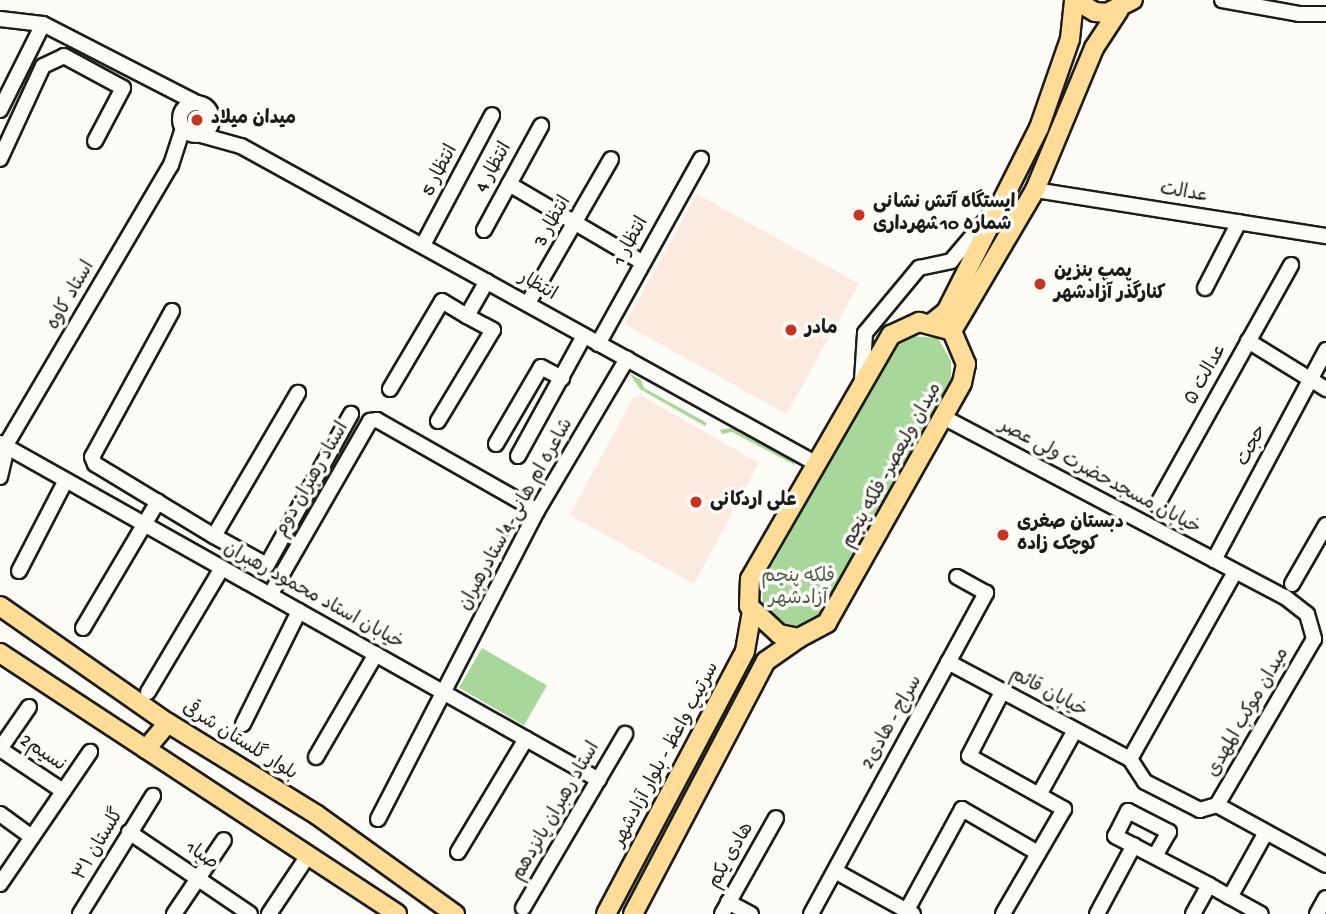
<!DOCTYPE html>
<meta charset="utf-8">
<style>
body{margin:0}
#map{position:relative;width:1326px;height:914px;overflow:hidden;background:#fdfcf7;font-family:"Gochi Hand","Playpen Sans Arabic",sans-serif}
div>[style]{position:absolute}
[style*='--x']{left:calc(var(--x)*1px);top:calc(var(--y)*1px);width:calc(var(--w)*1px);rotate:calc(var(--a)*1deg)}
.built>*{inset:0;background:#fceae1;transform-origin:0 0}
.green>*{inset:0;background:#a7d899;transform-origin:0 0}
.round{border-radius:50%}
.roads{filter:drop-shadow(2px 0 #1c1c1c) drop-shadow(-2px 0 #1c1c1c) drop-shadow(0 2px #1c1c1c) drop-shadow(0 -2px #1c1c1c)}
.minor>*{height:14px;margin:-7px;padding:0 7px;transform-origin:7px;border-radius:7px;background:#fdfcf7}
.minor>.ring{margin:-7px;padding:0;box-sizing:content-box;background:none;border:14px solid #fdfcf7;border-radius:50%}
.major>*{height:18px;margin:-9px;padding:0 9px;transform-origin:9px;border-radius:9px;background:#ffdd96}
.dots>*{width:19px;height:19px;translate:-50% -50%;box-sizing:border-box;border:4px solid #fdfcf7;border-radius:50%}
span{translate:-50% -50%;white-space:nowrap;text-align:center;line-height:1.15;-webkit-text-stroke:7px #fdfcf7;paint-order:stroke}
.poi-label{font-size:19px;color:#1c1c1c;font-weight:700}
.left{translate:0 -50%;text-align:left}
.street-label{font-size:19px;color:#1c1c1c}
.park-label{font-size:19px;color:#4d5e48}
</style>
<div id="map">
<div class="built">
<i style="left:697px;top:194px;width:185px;height:149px;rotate:29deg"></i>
<i style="clip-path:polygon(642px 396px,759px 463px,694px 584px,570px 515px,633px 398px)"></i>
</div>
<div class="green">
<i class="round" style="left:184px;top:106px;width:26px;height:26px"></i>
<i style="clip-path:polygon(912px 336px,938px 338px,951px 361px,951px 384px,817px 628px,798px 633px,763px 607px,762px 583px,897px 342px)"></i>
<i style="clip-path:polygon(629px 373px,641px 380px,644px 388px,707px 423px,705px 426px,640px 389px)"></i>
<i style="clip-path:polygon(731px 428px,791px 457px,795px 465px,732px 432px,722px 434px,720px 430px)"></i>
<i style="left:482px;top:648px;width:75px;height:46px;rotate:30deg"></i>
</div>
<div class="roads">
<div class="minor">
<i style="--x:1222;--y:0;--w:78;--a:10.3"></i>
<i style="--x:1299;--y:14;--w:27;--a:0"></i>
<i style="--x:0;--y:19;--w:43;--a:6.6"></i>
<i style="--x:43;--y:24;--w:173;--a:27.2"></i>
<i class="ring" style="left:180px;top:103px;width:18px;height:18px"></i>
<i style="--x:0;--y:110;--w:96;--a:-63.4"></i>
<i style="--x:201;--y:135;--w:41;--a:15.4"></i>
<i style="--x:241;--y:146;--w:656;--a:28.91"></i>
<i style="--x:0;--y:159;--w:102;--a:-65.2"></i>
<i style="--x:43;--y:66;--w:23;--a:-25"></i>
<i style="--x:64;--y:56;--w:67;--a:28.5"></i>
<i style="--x:123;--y:88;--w:60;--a:117.8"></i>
<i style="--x:509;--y:184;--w:154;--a:30.4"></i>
<i style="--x:1035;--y:190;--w:295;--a:9"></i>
<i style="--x:484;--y:230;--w:119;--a:-61.3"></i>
<i style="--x:423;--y:245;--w:147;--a:-62"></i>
<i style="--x:1205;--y:288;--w:74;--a:-62.7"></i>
<i style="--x:528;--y:303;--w:166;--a:-60"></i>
<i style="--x:172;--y:311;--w:166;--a:118.7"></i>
<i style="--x:92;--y:457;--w:8;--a:67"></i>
<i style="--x:95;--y:464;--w:139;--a:31.2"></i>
<i style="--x:214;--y:536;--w:60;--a:28.7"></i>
<i style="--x:267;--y:565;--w:173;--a:-60.9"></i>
<i style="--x:1248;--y:341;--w:92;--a:31.6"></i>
<i style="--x:598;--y:344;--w:212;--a:-60.9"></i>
<i style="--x:862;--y:380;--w:47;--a:-86.3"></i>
<i style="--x:865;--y:333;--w:85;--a:-50.3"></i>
<i style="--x:919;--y:268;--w:33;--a:-12"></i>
<i style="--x:951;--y:261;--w:62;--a:-49.6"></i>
<i style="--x:390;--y:389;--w:102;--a:-59.4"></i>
<i style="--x:442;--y:301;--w:29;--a:31"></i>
<i style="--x:945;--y:418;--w:384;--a:27.8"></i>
<i style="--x:1285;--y:597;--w:28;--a:38"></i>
<i style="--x:1307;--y:614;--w:26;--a:74"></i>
<i style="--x:1314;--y:639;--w:192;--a:120.3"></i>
<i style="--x:1217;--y:805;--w:18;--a:164"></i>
<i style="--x:1200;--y:810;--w:62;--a:-153"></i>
<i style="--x:1145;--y:782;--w:27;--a:-123"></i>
<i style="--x:1130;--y:759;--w:214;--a:-60.7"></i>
<i style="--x:438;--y:421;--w:106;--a:-58.9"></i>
<i style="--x:493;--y:330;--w:30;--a:-152"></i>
<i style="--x:467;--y:316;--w:40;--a:-60.3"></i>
<i style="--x:0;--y:443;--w:687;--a:29.36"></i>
<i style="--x:496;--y:444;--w:89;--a:-59.7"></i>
<i style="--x:541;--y:367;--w:24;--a:28"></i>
<i style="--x:0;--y:455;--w:337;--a:-59.5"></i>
<i style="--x:171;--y:165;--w:38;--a:-72"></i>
<i style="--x:518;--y:456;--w:137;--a:-61.2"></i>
<i style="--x:0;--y:477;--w:31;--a:-77"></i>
<i style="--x:1157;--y:505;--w:275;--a:-60.8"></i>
<i style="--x:214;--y:536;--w:166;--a:-59.6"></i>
<i style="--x:1214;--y:560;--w:238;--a:-61.9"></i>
<i style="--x:19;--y:571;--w:102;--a:-62.7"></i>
<i style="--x:1292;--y:584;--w:68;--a:-60"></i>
<i style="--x:270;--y:595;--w:201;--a:-60.1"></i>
<i style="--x:370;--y:421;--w:7;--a:-8"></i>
<i style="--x:377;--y:420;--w:184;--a:29.6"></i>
<i style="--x:83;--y:628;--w:147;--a:-59.4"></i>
<i style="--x:948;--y:662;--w:206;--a:28.1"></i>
<i style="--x:148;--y:692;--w:144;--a:-59.2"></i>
<i style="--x:1002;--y:692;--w:72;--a:117.3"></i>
<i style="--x:969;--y:756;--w:109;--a:29.2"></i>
<i style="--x:1064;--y:809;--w:121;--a:120.2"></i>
<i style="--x:243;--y:724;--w:126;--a:-63.6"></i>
<i style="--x:0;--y:749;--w:76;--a:33.7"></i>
<i style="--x:0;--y:749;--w:51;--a:-55.4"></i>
<i style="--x:316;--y:757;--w:119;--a:-59.8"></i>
<i style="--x:1040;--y:793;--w:72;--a:-60.9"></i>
<i style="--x:1217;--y:805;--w:124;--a:28.8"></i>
<i style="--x:0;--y:814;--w:39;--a:36"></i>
<i style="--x:378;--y:819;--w:347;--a:-62.7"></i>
<i style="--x:537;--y:511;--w:177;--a:-59.4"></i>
<i style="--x:129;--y:832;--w:146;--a:34.1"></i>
<i style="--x:458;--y:852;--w:132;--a:-59"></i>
<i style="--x:1155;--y:856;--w:28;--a:-60"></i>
<i style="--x:1169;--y:832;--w:46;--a:-152.9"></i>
<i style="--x:1128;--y:811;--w:28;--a:117"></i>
<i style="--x:1115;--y:836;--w:106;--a:27.5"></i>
<i style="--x:835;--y:871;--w:89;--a:28.9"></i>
<i style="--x:0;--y:884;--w:160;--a:-55.7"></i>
<i style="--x:1230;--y:897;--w:35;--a:29"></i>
<i style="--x:728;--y:902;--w:26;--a:28"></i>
<i style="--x:523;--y:908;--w:202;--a:-59.6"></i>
<i style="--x:907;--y:910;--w:115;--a:-61.4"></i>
<i style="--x:962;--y:809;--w:88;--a:30.1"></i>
<i style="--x:80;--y:914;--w:139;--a:-58.3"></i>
<i style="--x:174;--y:914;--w:89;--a:-56"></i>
<i style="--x:269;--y:914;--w:69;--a:-56.3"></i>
<i style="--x:722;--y:914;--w:110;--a:-60.6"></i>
<i style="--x:811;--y:914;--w:366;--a:-61.4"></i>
<i style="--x:986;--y:593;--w:33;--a:-151"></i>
<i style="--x:1097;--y:914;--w:78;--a:-61.8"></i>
<i style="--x:1193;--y:914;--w:33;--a:-61"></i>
<i style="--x:1209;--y:885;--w:24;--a:30"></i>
<i style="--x:1230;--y:897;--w:74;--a:-61"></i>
<i style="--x:1317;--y:914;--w:18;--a:-61"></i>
</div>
<div class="major">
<i style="--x:1075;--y:0;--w:23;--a:31"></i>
<i style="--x:1095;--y:12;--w:12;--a:5"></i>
<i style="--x:1107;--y:13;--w:29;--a:-27"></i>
<i style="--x:919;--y:322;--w:34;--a:15"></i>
<i style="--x:952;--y:331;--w:36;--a:67"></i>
<i style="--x:966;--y:364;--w:19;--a:102"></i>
<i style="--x:962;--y:383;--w:275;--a:119.4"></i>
<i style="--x:827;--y:623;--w:32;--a:152"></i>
<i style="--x:799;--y:638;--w:20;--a:-169"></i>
<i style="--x:779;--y:634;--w:41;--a:-137"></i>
<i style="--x:749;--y:606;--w:27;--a:-88"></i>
<i style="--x:750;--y:579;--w:282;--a:-60"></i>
<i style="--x:891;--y:335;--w:31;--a:-25"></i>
<i style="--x:933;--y:322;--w:16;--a:-38"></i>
<i style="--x:946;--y:312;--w:206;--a:-63.2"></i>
<i style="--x:1039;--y:128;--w:94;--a:-70.8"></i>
<i style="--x:1070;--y:39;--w:39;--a:-84"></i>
<i style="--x:952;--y:331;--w:164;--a:-59.5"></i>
<i style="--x:1035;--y:190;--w:154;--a:-67.4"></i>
<i style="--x:1094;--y:48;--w:45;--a:-56.7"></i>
<i style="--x:0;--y:606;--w:205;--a:34.9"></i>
<i style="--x:168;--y:723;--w:175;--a:31.7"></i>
<i style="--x:317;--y:815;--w:170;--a:35.7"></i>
<i style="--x:0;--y:653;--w:475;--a:33.3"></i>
<i style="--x:146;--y:749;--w:34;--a:-50"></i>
<i style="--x:606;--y:914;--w:297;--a:-62.1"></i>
<i style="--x:745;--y:651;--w:41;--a:-80.1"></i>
<i style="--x:633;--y:914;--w:286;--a:-62.3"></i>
<i style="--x:766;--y:661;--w:40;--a:-34.9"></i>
</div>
</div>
<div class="dots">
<i style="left:197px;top:120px;background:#c8321e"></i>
<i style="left:859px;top:215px;background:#c8321e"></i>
<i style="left:1040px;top:284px;background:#c8321e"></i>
<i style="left:791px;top:330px;background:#c8321e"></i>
<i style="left:696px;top:502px;background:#c8321e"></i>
<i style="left:1003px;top:535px;background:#c8321e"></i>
</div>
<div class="poi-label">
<span class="left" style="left:211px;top:120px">میدان میلاد</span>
<span class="left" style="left:873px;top:215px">ایستگاه آتش نشانی<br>شماره 10شهرداری</span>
<span class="left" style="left:1054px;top:284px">پمپ بنزین<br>کنارگذر آزادشهر</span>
<span class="left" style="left:805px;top:330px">مادر</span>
<span class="left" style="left:710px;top:502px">علی اردکانی</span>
<span class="left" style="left:1017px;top:535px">دبستان صغری<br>کوچک زاده</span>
</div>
<div class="street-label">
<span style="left:495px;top:168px;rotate:-61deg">انتظار 4</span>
<span style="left:441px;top:171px;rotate:-62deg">انتظار 5</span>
<span style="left:1184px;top:194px;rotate:9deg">عدالت</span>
<span style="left:554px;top:222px;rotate:-60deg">انتظار 3</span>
<span style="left:632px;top:242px;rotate:-61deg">انتظار 1</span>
<span style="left:537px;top:287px;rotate:30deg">انتظار</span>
<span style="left:72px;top:296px;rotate:-60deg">استاد کاوه</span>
<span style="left:1207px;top:375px;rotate:-61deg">عدالت ۵</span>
<span style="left:1253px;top:446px;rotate:-62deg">حجت</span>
<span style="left:893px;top:466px;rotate:-61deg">میدان ولیعصر- فلکه پنجم</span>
<span style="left:1099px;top:478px;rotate:28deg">خیابان مسجدحضرت ولی عصر</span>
<span style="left:313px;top:480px;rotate:-60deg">استاد رهبران دوم</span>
<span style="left:517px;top:515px;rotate:-61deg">شاعره ام هانی-4استادرهبران</span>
<span style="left:313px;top:597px;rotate:29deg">خیابان استاد محمود رهبران</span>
<span style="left:1048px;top:694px;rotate:28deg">خیابان قائم</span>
<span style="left:1249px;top:713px;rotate:-60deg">میدان موکب المهدی</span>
<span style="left:893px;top:723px;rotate:-61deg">سراج - هادی2</span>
<span style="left:239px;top:742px;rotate:32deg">بلوار گلستان شرقی</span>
<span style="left:42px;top:754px;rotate:34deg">نسیم2</span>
<span style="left:667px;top:755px;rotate:-62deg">سرتیپ واعظ - بلوار آزادشهر</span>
<span style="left:557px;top:812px;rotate:-60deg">استاد رهبران پانزدهم</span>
<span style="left:100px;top:845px;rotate:-59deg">گلستان ۳۱</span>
<span style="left:732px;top:856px;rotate:-60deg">هادی یکم</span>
<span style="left:201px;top:857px;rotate:34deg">صبا1</span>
</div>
<div class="park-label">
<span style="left:798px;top:589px">فلکه پنجم<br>آزادشهر</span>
</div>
</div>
